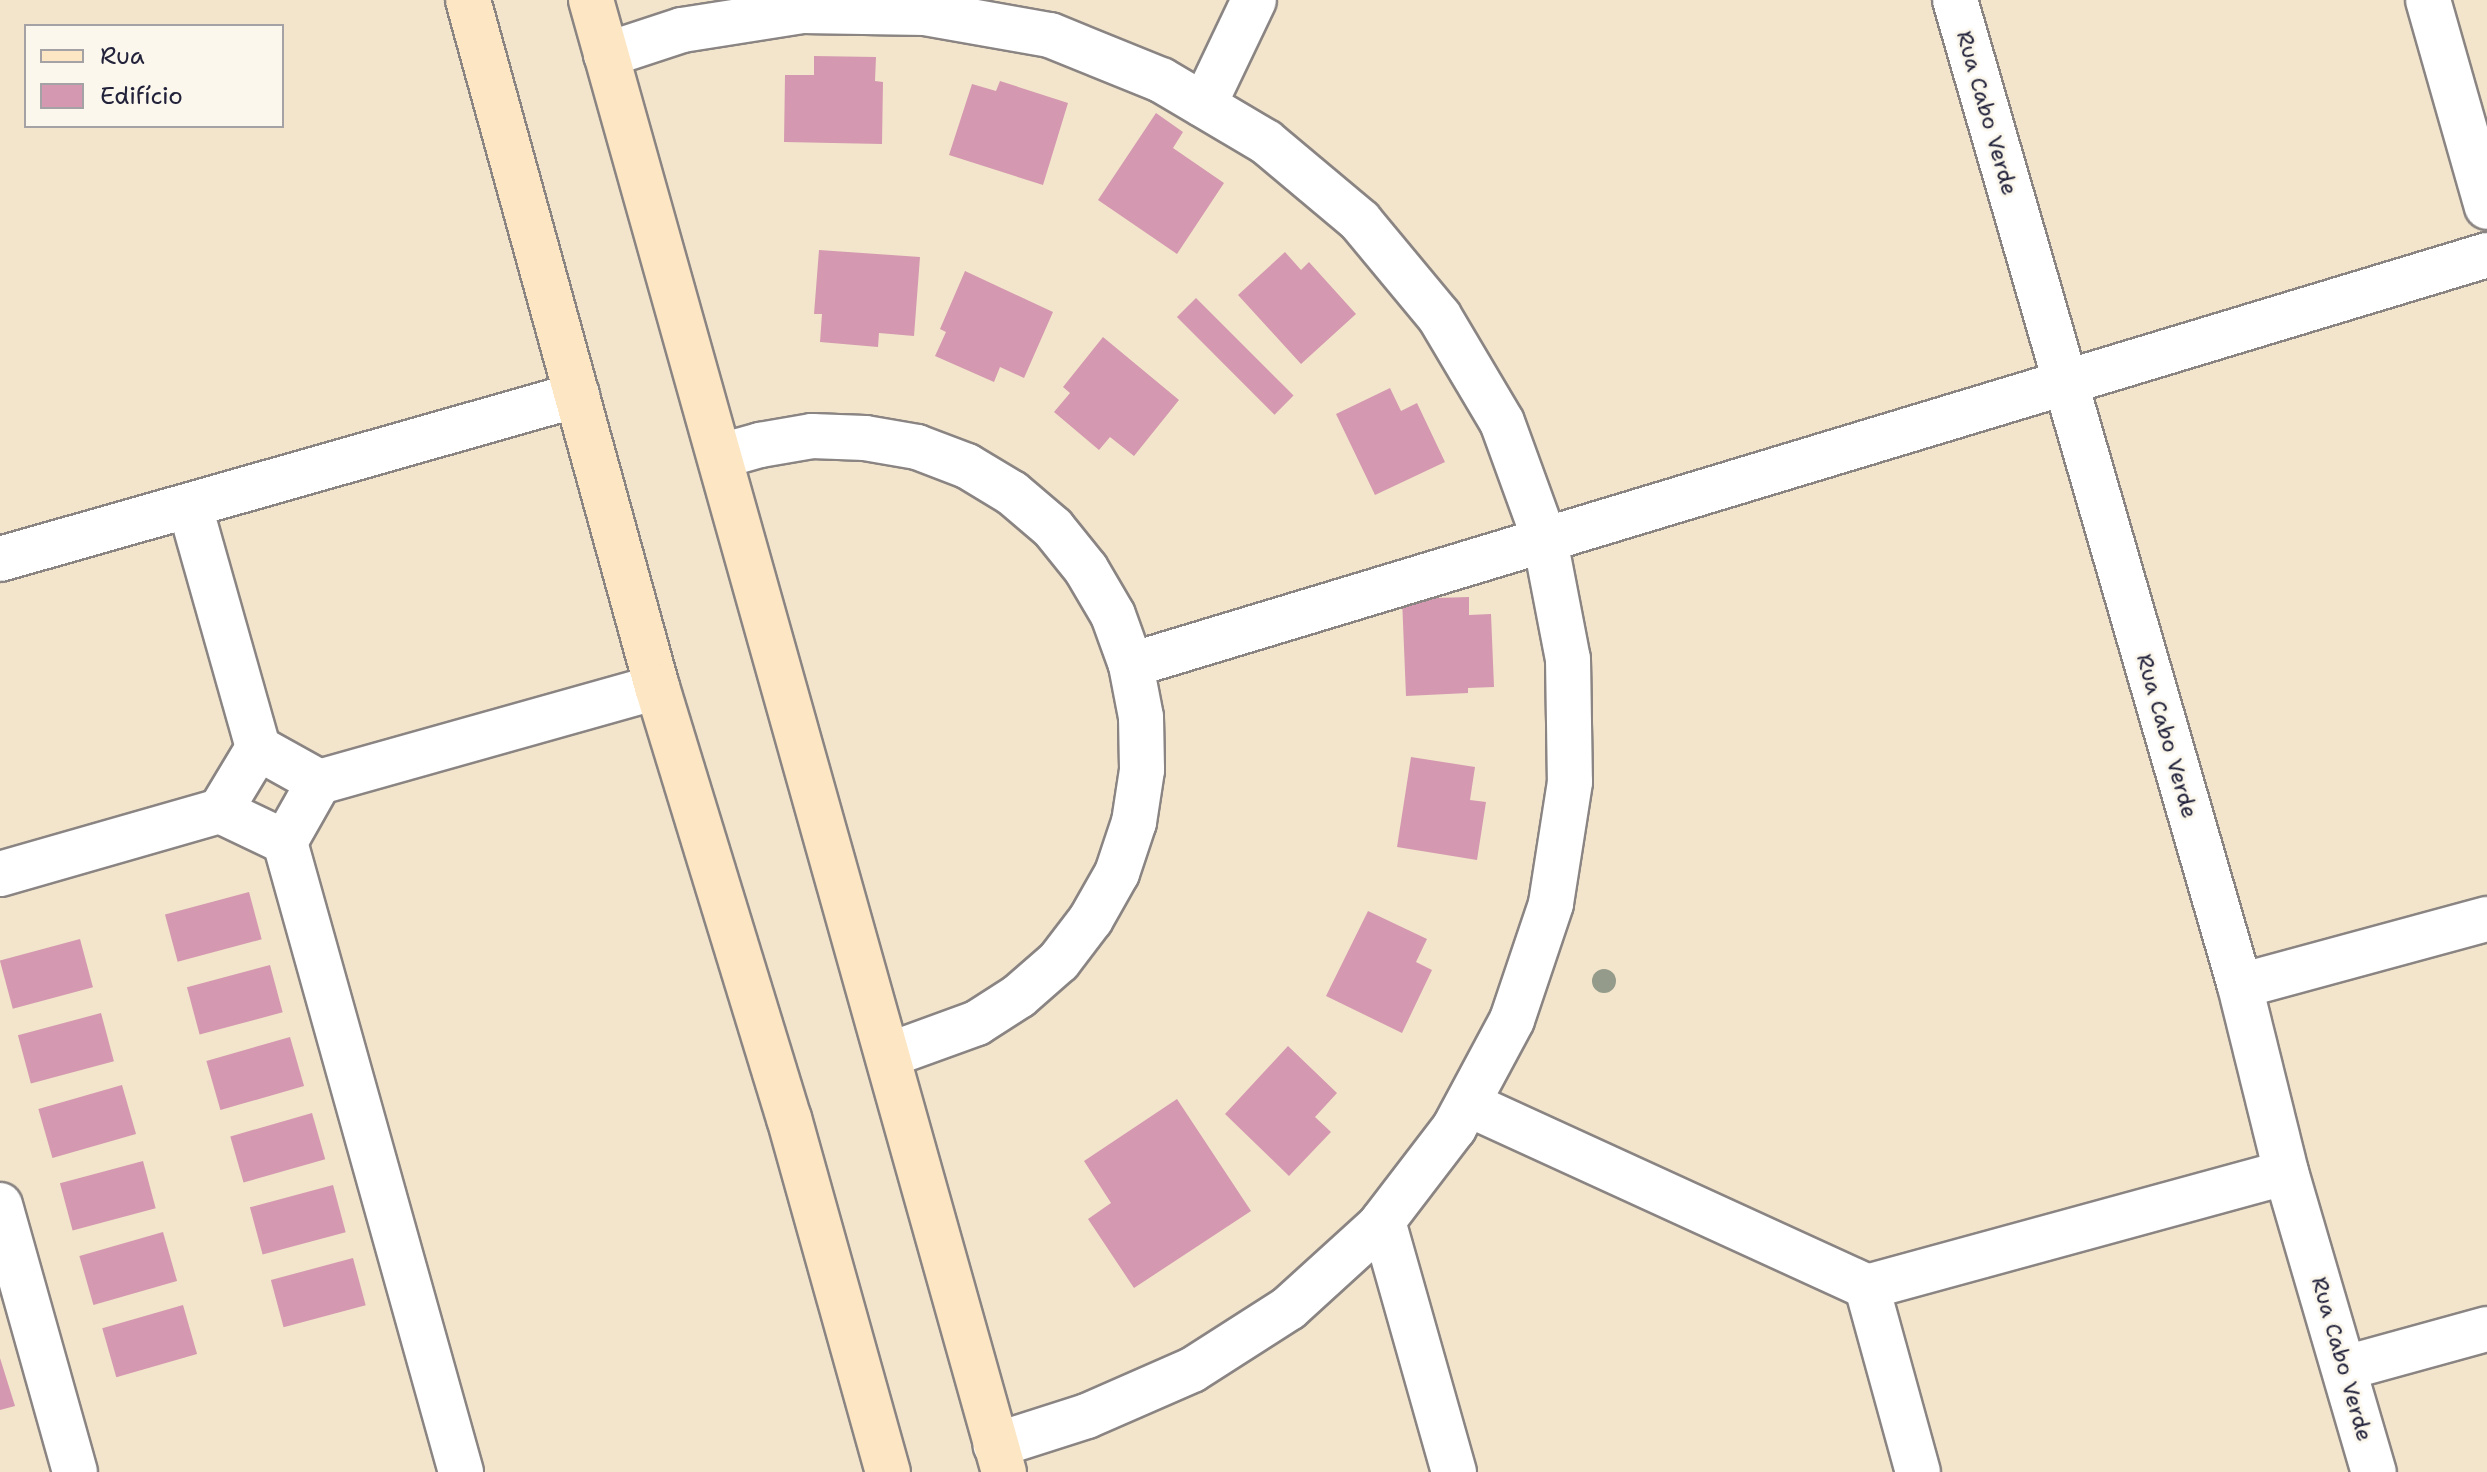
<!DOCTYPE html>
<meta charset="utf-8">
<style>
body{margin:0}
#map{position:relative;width:2487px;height:1472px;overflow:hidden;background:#f2e5cb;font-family:"Shantell Sans",sans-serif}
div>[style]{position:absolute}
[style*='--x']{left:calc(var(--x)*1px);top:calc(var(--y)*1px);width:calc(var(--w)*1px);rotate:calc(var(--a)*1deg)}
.building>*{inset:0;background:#d499b0;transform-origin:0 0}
.roads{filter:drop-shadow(2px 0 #8a8483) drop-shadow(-2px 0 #8a8483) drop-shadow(0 2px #8a8483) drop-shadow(0 -2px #8a8483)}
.street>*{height:44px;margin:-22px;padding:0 22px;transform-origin:22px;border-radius:22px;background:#fff}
.secondary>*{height:44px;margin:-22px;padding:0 22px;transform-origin:22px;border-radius:22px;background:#fce6c4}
.trees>*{width:24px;height:24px;margin:-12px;border-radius:50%;background:#949b8b}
span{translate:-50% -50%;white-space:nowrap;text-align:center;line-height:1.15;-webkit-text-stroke:6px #fbf7ec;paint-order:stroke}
.street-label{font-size:22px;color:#22223b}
.legend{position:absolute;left:24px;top:24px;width:260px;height:104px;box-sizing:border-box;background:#fbf7ec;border:2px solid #a4a2a5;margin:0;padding:10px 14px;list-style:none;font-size:24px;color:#22223b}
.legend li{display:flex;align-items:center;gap:16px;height:40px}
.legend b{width:40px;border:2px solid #a4a2a5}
</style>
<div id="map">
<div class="building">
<i style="clip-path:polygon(814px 56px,876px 57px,875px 81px,883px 82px,882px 144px,784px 142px,785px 75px,814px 75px)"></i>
<i style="clip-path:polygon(1000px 81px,1068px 103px,1043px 185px,949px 155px,972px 84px,996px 91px)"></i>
<i style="clip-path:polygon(1156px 113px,1183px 132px,1173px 148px,1224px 183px,1177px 254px,1098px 200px)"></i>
<i style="clip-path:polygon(819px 250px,920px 257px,914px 336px,879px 333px,878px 347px,820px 342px,822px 314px,814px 314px)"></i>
<i style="clip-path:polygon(1285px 252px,1301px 270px,1309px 262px,1356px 314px,1301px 364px,1238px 295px)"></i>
<i style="clip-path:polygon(965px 271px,1053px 312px,1024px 378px,1000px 367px,994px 382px,935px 356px,946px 332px,940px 329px)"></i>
<i style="left:1196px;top:298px;width:138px;height:27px;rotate:45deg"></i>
<i style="clip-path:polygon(1103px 337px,1179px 400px,1134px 456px,1110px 437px,1099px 450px,1054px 412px,1070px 393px,1063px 387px)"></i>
<i style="clip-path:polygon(1390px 388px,1401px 411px,1417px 403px,1445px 462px,1375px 495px,1336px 414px)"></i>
<i style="clip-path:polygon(1469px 597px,1469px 615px,1491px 614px,1494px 687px,1468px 688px,1468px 693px,1406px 696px,1402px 599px)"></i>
<i style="clip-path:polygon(1411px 757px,1475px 767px,1470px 800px,1486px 802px,1477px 860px,1397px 847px)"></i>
<i style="left:249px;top:892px;width:49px;height:87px;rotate:75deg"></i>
<i style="clip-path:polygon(1368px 911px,1427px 939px,1416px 962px,1432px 970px,1402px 1033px,1326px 996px)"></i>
<i style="left:80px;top:939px;width:50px;height:83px;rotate:75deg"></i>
<i style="left:270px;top:965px;width:49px;height:86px;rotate:75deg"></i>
<i style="left:101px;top:1013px;width:50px;height:86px;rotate:75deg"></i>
<i style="left:290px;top:1037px;width:51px;height:87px;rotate:74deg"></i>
<i style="clip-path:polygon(1288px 1046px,1337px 1093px,1315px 1117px,1331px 1132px,1289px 1176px,1225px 1114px)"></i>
<i style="left:122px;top:1085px;width:51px;height:87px;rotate:74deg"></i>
<i style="clip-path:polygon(1177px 1099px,1251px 1211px,1134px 1288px,1088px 1219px,1111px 1203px,1084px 1161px)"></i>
<i style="left:312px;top:1113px;width:48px;height:85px;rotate:74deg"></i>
<i style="left:143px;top:1161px;width:49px;height:86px;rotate:75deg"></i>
<i style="left:333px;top:1185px;width:49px;height:86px;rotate:75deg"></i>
<i style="left:163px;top:1232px;width:51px;height:87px;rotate:74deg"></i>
<i style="left:353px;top:1258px;width:49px;height:85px;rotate:75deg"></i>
<i style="left:183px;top:1305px;width:51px;height:84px;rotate:74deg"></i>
<i style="clip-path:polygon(0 1358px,15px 1406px,0 1410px)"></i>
</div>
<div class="roads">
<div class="street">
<i style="--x:1955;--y:0;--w:1026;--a:73.88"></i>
<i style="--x:2240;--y:986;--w:192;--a:76.1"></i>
<i style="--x:2286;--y:1172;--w:313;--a:73.7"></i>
<i style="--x:2428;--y:0;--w:215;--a:74.1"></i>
<i style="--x:606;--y:55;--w:80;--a:-18.2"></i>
<i style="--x:682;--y:30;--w:122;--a:-8.9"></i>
<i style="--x:803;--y:11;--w:122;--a:0.9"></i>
<i style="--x:925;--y:13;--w:127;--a:10"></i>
<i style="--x:1050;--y:35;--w:120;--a:22.1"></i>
<i style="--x:1161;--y:80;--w:122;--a:30.6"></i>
<i style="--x:1266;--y:142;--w:123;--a:40"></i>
<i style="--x:1360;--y:221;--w:124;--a:50.3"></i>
<i style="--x:1439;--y:316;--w:123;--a:59.3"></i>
<i style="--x:1502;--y:422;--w:126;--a:70"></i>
<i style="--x:1545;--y:540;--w:121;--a:79.1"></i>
<i style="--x:1568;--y:659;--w:123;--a:89.1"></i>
<i style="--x:1570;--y:782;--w:123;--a:98.9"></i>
<i style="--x:1551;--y:904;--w:122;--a:108.6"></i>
<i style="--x:1512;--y:1020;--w:123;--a:118.2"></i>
<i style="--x:1454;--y:1128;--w:123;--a:127.4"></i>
<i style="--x:1379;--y:1226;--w:122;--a:137.7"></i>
<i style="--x:1289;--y:1308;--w:115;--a:147.4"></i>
<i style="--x:1192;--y:1370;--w:115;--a:156.3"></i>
<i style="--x:1087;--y:1416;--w:96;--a:162.3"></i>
<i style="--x:1204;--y:105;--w:116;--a:-64.5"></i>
<i style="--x:721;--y:456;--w:41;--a:-15.8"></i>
<i style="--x:760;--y:445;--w:53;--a:-9.8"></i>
<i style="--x:812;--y:436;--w:53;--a:2.2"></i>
<i style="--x:865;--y:438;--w:53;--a:9.8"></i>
<i style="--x:917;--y:447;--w:53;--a:20.8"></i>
<i style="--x:967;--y:466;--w:52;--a:31"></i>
<i style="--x:1012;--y:493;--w:54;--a:40.5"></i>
<i style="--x:1053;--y:528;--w:53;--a:51.2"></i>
<i style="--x:1086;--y:569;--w:53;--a:59.6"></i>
<i style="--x:1113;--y:615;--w:53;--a:70.2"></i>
<i style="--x:1131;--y:665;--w:53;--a:79.1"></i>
<i style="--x:1141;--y:717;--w:53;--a:88.9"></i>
<i style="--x:1142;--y:770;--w:53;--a:98.7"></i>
<i style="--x:1134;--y:822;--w:54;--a:108.4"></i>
<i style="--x:1117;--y:873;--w:53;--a:119.5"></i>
<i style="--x:1091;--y:919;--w:53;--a:127.3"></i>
<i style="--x:1059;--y:961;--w:53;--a:138.8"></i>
<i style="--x:1019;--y:996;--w:50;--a:147.3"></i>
<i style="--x:977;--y:1023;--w:94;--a:160"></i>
<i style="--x:190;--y:507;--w:250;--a:74.2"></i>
<i style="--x:258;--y:748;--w:70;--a:29.1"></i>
<i style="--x:0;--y:559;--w:600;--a:-15.87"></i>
<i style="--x:1131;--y:665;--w:1417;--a:-16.82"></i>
<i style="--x:220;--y:811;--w:74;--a:-58.9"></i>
<i style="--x:0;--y:874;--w:229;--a:-16"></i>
<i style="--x:220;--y:811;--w:72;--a:25.5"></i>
<i style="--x:2240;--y:986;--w:256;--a:-15.2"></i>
<i style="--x:1468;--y:1104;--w:439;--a:24.6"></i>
<i style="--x:1867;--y:1287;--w:434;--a:-15.3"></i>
<i style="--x:0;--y:1205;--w:277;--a:74.3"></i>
<i style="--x:1383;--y:1221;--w:261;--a:74.2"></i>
<i style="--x:1867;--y:1287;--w:192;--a:74.6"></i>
<i style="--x:2345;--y:1368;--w:147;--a:-15.4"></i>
<i style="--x:461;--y:1472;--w:654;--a:-105.61"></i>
<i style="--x:285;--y:842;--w:69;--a:-60.5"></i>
<i style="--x:319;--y:782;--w:351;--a:-15.7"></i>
</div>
<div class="secondary">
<i style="--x:468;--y:0;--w:713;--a:74.62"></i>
<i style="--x:657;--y:687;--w:451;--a:73"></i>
<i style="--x:789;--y:1118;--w:368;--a:74.4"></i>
<i style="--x:591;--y:0;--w:1529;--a:74.33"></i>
</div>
</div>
<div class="trees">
<i style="left:1604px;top:981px"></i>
</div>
<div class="street-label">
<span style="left:1987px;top:113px;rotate:74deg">Rua Cabo Verde</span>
<span style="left:2167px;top:736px;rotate:74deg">Rua Cabo Verde</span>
<span style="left:2342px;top:1359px;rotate:74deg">Rua Cabo Verde</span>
</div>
<ul class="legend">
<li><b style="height:10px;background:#fce6c4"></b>Rua</li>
<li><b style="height:22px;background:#d499b0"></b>Edifício</li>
</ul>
</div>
